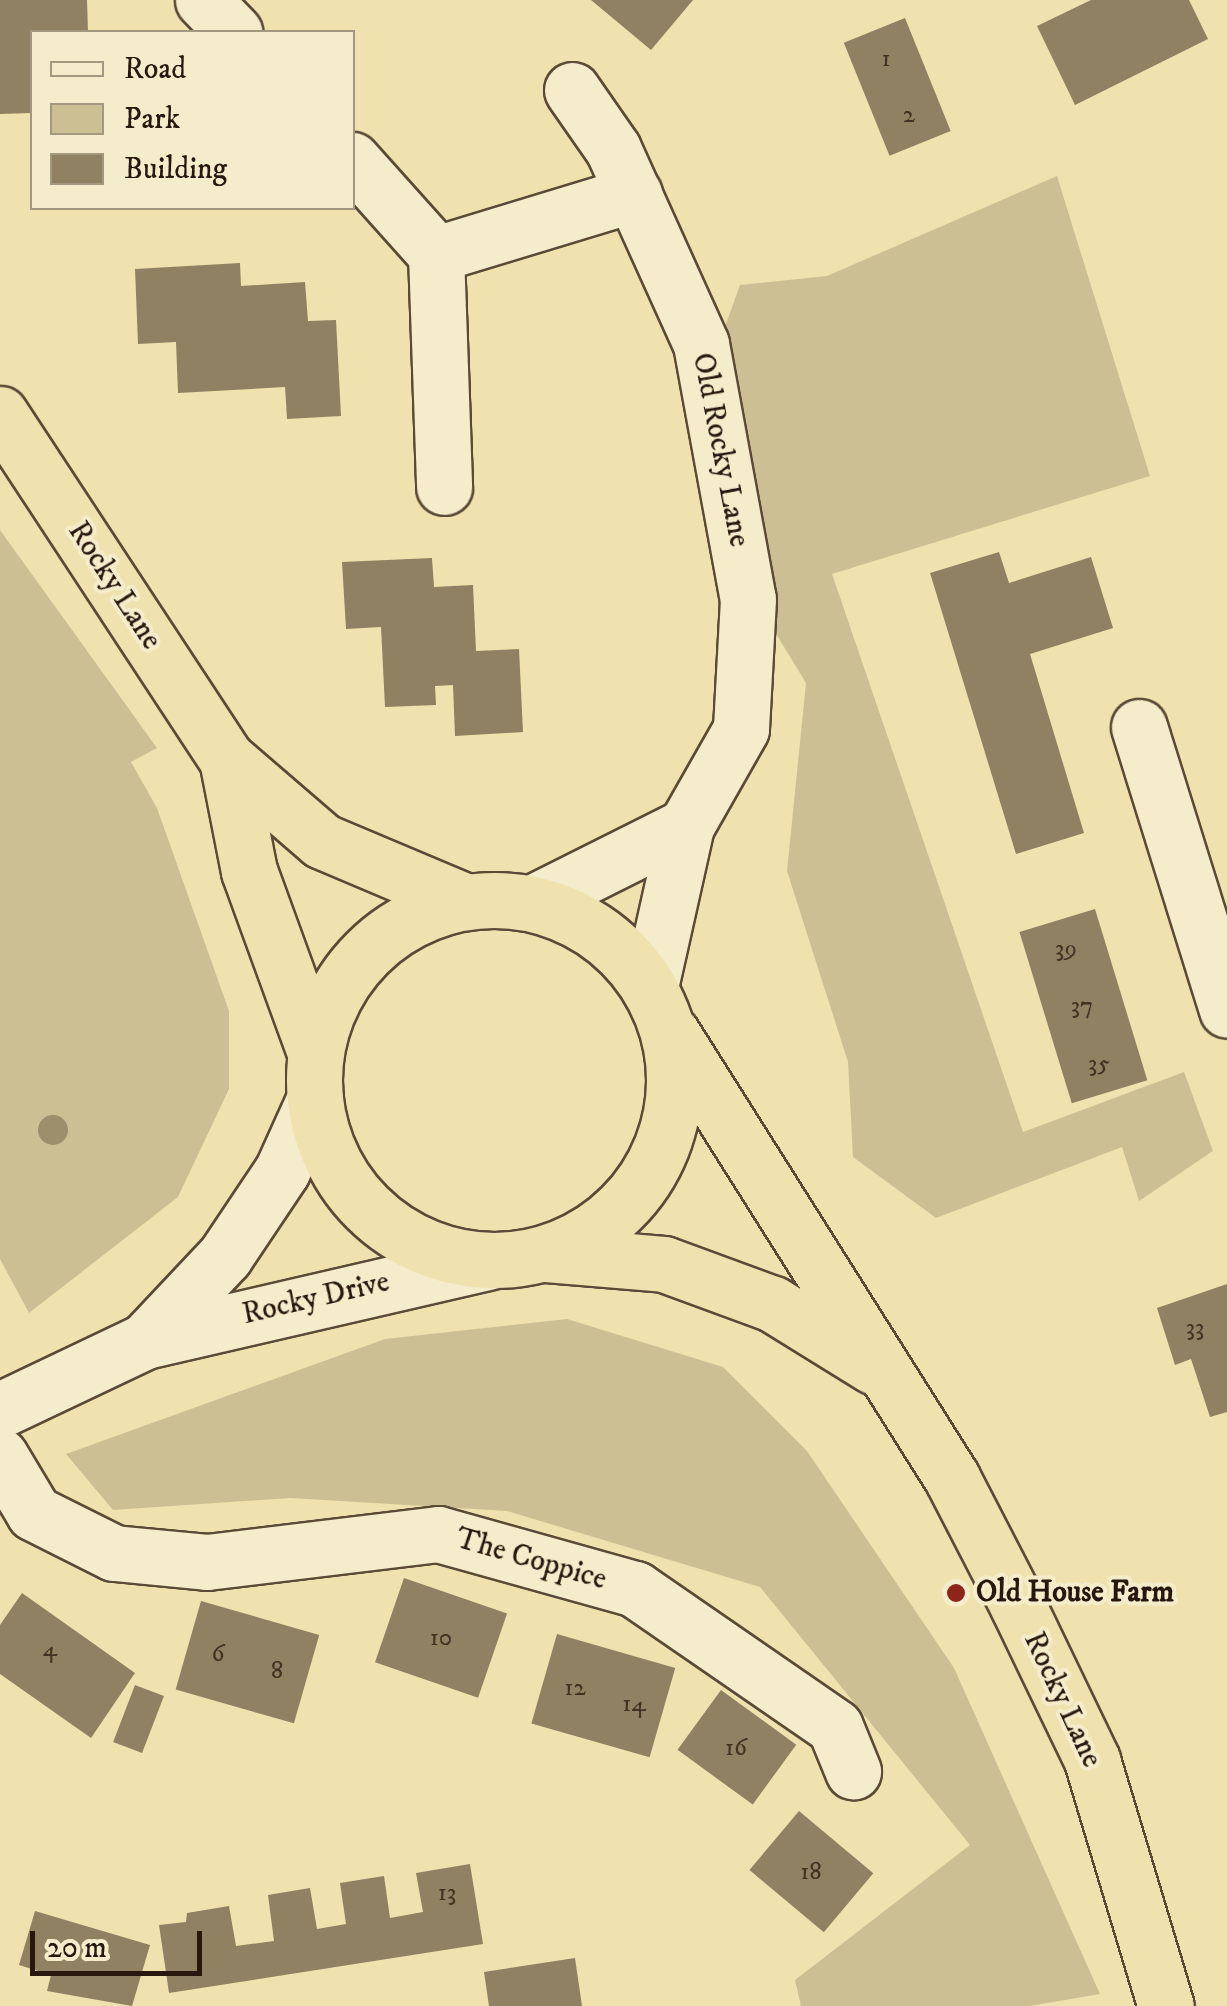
<!DOCTYPE html>
<style>
body{margin:0}
#map{position:relative;width:1227px;height:2006px;overflow:hidden;background:#efe2af;font-family:"IM FELL DW Pica",serif}
div>[style]{position:absolute}
[style*='--x']{left:calc(var(--x)*1px);top:calc(var(--y)*1px);width:calc(var(--w)*1px);rotate:calc(var(--a)*1deg)}
.green>*{inset:0;background:#cdbf94}
.building>*{inset:0;background:#8f8162;transform-origin:0 0}
.roads{filter:drop-shadow(2px 0 #5a4a36) drop-shadow(-2px 0 #5a4a36) drop-shadow(0 2px #5a4a36) drop-shadow(0 -2px #5a4a36)}
.minor>*{height:55px;margin:-27.5px;padding:0 27.5px;transform-origin:27.5px;border-radius:27.5px;background:#f5eccb}
.highway>*{height:55px;margin:-27.5px;padding:0 27.5px;transform-origin:27.5px;border-radius:27.5px;background:#efe2af}
.highway>.ring{margin:-27.5px;padding:0;box-sizing:content-box;background:none;border:55px solid #efe2af;border-radius:50%}
.trees>*{width:30px;height:30px;margin:-15px;border-radius:50%;background:#9d8e6c}
.dots>*{width:28px;height:28px;translate:-50% -50%;box-sizing:border-box;border:5px solid #f5eccb;border-radius:50%}
span{translate:-50% -50%;white-space:nowrap;text-align:center;line-height:1.15;-webkit-text-stroke:8px #f5eccb;paint-order:stroke}
.number-label{font-size:25px;color:#423223}
.number-label span{-webkit-text-stroke-width:0}
.street-label{font-size:30px;color:#28170e}
.poi-label{font-size:30px;color:#28170e;font-weight:700}
.left{translate:0 -50%;text-align:left}
.legend{position:absolute;left:30px;top:30px;width:325px;height:180px;box-sizing:border-box;background:#f5eccb;border:2px solid #a3977f;margin:0;padding:12px 18px;list-style:none;font-size:30px;color:#28170e}
.legend li{display:flex;align-items:center;gap:20px;height:50px}
.legend b{width:50px;border:2px solid #a3977f}
.scale{position:absolute;left:30px;top:1931px;width:172px;height:45px;box-sizing:border-box;border:5px solid #28170e;border-top:0;padding-left:12px;font-size:30px;line-height:35px;white-space:nowrap;color:#28170e;-webkit-text-stroke:8px #f5eccb;paint-order:stroke}
</style>
<div id="map">
<div class="green">
<i style="clip-path:polygon(1057px 176px,1150px 476px,832px 574px,1023px 1132px,1184px 1072px,1213px 1151px,1139px 1201px,1122px 1147px,936px 1218px,853px 1157px,848px 1062px,787px 871px,806px 683px,767px 619px,722px 335px,740px 285px,827px 276px)"></i>
<i style="clip-path:polygon(0 530px,157px 748px,131px 762px,157px 808px,229px 1011px,229px 1089px,178px 1197px,29px 1313px,0 1259px)"></i>
<i style="clip-path:polygon(567px 1319px,723px 1367px,807px 1451px,954px 1668px,1100px 1994px,1030px 2006px,801px 2006px,795px 1980px,970px 1845px,760px 1587px,507px 1511px,290px 1498px,113px 1510px,66px 1454px,385px 1339px)"></i>
</div>
<div class="building">
<i style="clip-path:polygon(0 0,87px 0,88px 32px,32px 32px,32px 113px,0 114px)"></i>
<i style="clip-path:polygon(591px 0,693px 0,651px 50px)"></i>
<i style="clip-path:polygon(1091px 0,1189px 0,1208px 39px,1075px 105px,1037px 26px)"></i>
<i style="left:905px;top:18px;width:122px;height:66px;rotate:68deg"></i>
<i style="clip-path:polygon(240px 263px,241px 286px,305px 282px,308px 321px,336px 320px,341px 416px,287px 419px,285px 387px,178px 393px,176px 342px,138px 344px,135px 269px)"></i>
<i style="clip-path:polygon(999px 552px,1009px 583px,1091px 557px,1113px 628px,1030px 654px,1084px 833px,1016px 854px,930px 573px)"></i>
<i style="clip-path:polygon(432px 558px,434px 587px,473px 585px,476px 651px,519px 649px,523px 732px,455px 736px,453px 685px,435px 686px,436px 705px,385px 707px,381px 627px,346px 629px,342px 562px)"></i>
<i style="left:1095px;top:909px;width:179px;height:79px;rotate:73deg"></i>
<i style="clip-path:polygon(1227px 1284px,1227px 1412px,1210px 1417px,1191px 1359px,1175px 1365px,1157px 1308px)"></i>
<i style="left:404px;top:1578px;width:109px;height:89px;rotate:19deg"></i>
<i style="clip-path:polygon(22px 1593px,135px 1673px,91px 1738px,0 1674px,0 1625px)"></i>
<i style="left:201px;top:1601px;width:123px;height:92px;rotate:16deg"></i>
<i style="left:557px;top:1634px;width:123px;height:93px;rotate:16deg"></i>
<i style="left:135px;top:1685px;width:31px;height:61px;rotate:21deg"></i>
<i style="left:721px;top:1690px;width:93px;height:74px;rotate:36deg"></i>
<i style="left:799px;top:1811px;width:97px;height:77px;rotate:40deg"></i>
<i style="clip-path:polygon(470px 1864px,483px 1944px,169px 1993px,159px 1925px,186px 1922px,187px 1913px,229px 1906px,236px 1946px,274px 1941px,268px 1895px,310px 1888px,317px 1929px,346px 1924px,340px 1883px,384px 1876px,390px 1918px,423px 1912px,416px 1873px)"></i>
<i style="clip-path:polygon(35px 1911px,150px 1945px,132px 2006px,47px 1991px,51px 1975px,19px 1965px)"></i>
<i style="clip-path:polygon(575px 1958px,582px 2006px,489px 2006px,484px 1972px)"></i>
</div>
<div class="roads">
<div class="minor">
<i style="--x:203;--y:0;--w:45;--a:45.9"></i>
<i style="--x:572;--y:90;--w:72;--a:55.2"></i>
<i style="--x:613;--y:149;--w:214;--a:65.7"></i>
<i style="--x:701;--y:344;--w:259;--a:79.6"></i>
<i style="--x:748;--y:599;--w:130;--a:93.1"></i>
<i style="--x:741;--y:729;--w:112;--a:119.6"></i>
<i style="--x:686;--y:826;--w:165;--a:102.6"></i>
<i style="--x:352;--y:160;--w:126;--a:48.2"></i>
<i style="--x:436;--y:254;--w:233;--a:88"></i>
<i style="--x:436;--y:254;--w:207;--a:-16.9"></i>
<i style="--x:1139;--y:727;--w:296;--a:72.7"></i>
<i style="--x:532;--y:903;--w:172;--a:-26.6"></i>
<i style="--x:145;--y:1341;--w:117;--a:-46.7"></i>
<i style="--x:225;--y:1256;--w:102;--a:-56.2"></i>
<i style="--x:282;--y:1171;--w:80;--a:-65.7"></i>
<i style="--x:0;--y:1410;--w:161;--a:-25.4"></i>
<i style="--x:145;--y:1341;--w:352;--a:-13"></i>
<i style="--x:0;--y:1456;--w:66;--a:59.2"></i>
<i style="--x:34;--y:1513;--w:89;--a:26.6"></i>
<i style="--x:114;--y:1553;--w:93;--a:5.5"></i>
<i style="--x:207;--y:1562;--w:233;--a:-6.9"></i>
<i style="--x:438;--y:1534;--w:205;--a:15.6"></i>
<i style="--x:635;--y:1589;--w:243;--a:34.6"></i>
<i style="--x:835;--y:1727;--w:48;--a:67.8"></i>
</div>
<div class="highway">
<i style="--x:0;--y:414;--w:413;--a:56.7"></i>
<i style="--x:227;--y:759;--w:114;--a:78.9"></i>
<i style="--x:249;--y:871;--w:193;--a:70"></i>
<i style="--x:227;--y:759;--w:125;--a:40.8"></i>
<i style="--x:322;--y:841;--w:154;--a:22.9"></i>
<i class="ring" style="left:314px;top:900px;width:305px;height:305px"></i>
<i style="--x:672;--y:1034;--w:525;--a:57.76"></i>
<i style="--x:952;--y:1478;--w:144;--a:62.7"></i>
<i style="--x:1018;--y:1606;--w:171;--a:64.3"></i>
<i style="--x:1092;--y:1760;--w:257;--a:73.3"></i>
<i style="--x:546;--y:1254;--w:118;--a:4.8"></i>
<i style="--x:664;--y:1264;--w:116;--a:20.2"></i>
<i style="--x:773;--y:1304;--w:118;--a:31.8"></i>
</div>
</div>
<div class="trees">
<i style="left:53px;top:1130px"></i>
</div>
<div class="dots">
<i style="left:956px;top:1593px;background:#8f2418"></i>
</div>
<div class="number-label">
<span style="left:886px;top:59px">1</span>
<span style="left:909px;top:115px">2</span>
<span style="left:1066px;top:949px">39</span>
<span style="left:1082px;top:1006px">37</span>
<span style="left:1099px;top:1064px">35</span>
<span style="left:1195px;top:1328px">33</span>
<span style="left:441px;top:1638px">10</span>
<span style="left:50px;top:1649px">4</span>
<span style="left:218px;top:1654px">6</span>
<span style="left:277px;top:1671px">8</span>
<span style="left:575px;top:1688px">12</span>
<span style="left:634px;top:1704px">14</span>
<span style="left:736px;top:1748px">16</span>
<span style="left:811px;top:1872px">18</span>
<span style="left:447px;top:1893px">13</span>
</div>
<div class="street-label">
<span style="left:720px;top:450px;rotate:79deg">Old Rocky Lane</span>
<span style="left:114px;top:586px;rotate:57deg">Rocky Lane</span>
<span style="left:316px;top:1299px;rotate:-13deg">Rocky Drive</span>
<span style="left:531px;top:1560px;rotate:16deg">The Coppice</span>
<span style="left:1062px;top:1700px;rotate:65deg">Rocky Lane</span>
</div>
<div class="poi-label">
<span class="left" style="left:976px;top:1593px">Old House Farm</span>
</div>
<ul class="legend">
<li><b style="height:12px;background:#f5eccb"></b>Road</li>
<li><b style="height:28px;background:#cdbf94"></b>Park</li>
<li><b style="height:28px;background:#8f8162"></b>Building</li>
</ul>
<div class="scale">20 m</div>
</div>
